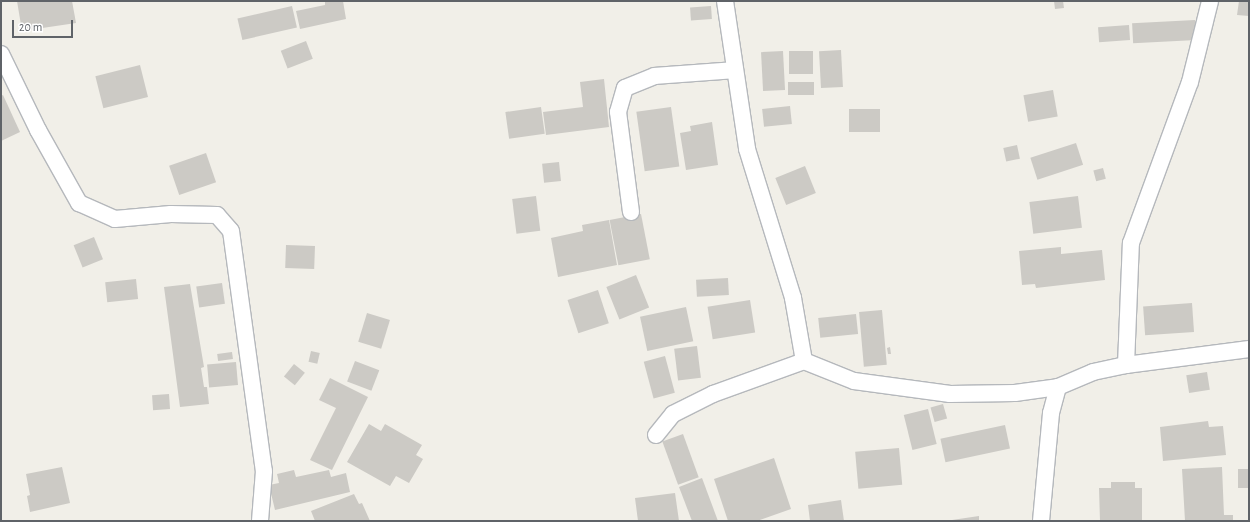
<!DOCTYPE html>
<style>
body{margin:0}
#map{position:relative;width:1250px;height:522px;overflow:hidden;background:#f1efe8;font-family:"Alegreya Sans",sans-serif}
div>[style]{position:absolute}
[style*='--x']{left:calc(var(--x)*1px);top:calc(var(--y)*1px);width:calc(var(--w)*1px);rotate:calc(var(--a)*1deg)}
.building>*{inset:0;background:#cccac5;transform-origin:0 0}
.roads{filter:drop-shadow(1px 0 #b5b8bc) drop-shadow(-1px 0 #b5b8bc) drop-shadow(0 1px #b5b8bc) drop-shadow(0 -1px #b5b8bc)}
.street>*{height:16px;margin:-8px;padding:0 8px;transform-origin:8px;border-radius:8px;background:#fff}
span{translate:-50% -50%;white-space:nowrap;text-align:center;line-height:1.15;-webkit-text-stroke:3px #fff;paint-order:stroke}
.frame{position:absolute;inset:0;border:2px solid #5f6368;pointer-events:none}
.scale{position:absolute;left:12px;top:20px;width:61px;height:18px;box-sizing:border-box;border:2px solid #5f6368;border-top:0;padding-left:5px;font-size:12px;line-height:14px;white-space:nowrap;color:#5f6368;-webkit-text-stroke:3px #fff;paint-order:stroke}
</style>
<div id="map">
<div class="building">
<i style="clip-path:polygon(17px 1px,72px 1px,76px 23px,22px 31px)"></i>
<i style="clip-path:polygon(325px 1px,343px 1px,346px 19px,300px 29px,296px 11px,325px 5px)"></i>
<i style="clip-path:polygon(1054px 1px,1063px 1px,1064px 8px,1055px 9px)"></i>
<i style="clip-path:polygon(1239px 1px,1249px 1px,1249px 16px,1237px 15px)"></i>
<i style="left:292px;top:6px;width:22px;height:56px;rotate:77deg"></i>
<i style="left:711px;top:6px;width:13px;height:21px;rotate:86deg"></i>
<i style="left:1195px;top:20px;width:20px;height:63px;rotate:87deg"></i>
<i style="left:1129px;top:25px;width:15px;height:31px;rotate:86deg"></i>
<i style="left:306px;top:41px;width:19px;height:27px;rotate:69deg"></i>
<i style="left:841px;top:50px;width:37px;height:22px;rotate:87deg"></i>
<i style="left:783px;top:51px;width:39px;height:22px;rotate:87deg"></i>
<i style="left:789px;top:51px;width:24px;height:23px"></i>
<i style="left:140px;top:65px;width:33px;height:46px;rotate:76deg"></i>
<i style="clip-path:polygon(604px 79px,609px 127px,546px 135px,543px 112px,583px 107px,580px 82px)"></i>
<i style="left:788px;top:82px;width:26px;height:13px"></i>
<i style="left:1053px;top:90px;width:27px;height:30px;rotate:80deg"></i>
<i style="clip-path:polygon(3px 95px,20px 132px,1px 141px,1px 96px)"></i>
<i style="left:790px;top:106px;width:18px;height:28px;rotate:84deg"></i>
<i style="left:541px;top:107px;width:27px;height:36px;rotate:82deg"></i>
<i style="left:671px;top:107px;width:60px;height:35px;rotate:82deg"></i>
<i style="left:849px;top:109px;width:31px;height:23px"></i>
<i style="clip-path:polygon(712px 122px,718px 165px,686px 170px,680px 133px,691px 131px,690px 126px)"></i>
<i style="left:1076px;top:143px;width:23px;height:48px;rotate:72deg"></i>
<i style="left:1017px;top:145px;width:14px;height:14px;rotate:78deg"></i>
<i style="left:206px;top:153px;width:31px;height:39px;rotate:71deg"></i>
<i style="left:559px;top:162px;width:19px;height:17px;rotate:84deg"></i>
<i style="left:805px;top:166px;width:29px;height:32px;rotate:68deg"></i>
<i style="left:1103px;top:168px;width:11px;height:10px;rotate:75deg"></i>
<i style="left:536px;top:196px;width:35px;height:24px;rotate:83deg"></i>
<i style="left:1078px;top:196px;width:32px;height:49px;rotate:83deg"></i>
<i style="left:641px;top:214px;width:46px;height:32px;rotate:79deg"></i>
<i style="clip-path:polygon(609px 220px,617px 265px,558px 277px,551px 238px,583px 231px,582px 225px)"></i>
<i style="left:94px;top:237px;width:24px;height:22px;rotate:68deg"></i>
<i style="left:286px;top:245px;width:29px;height:23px;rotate:2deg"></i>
<i style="clip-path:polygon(1061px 247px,1061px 254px,1102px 250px,1105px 280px,1036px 288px,1035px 284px,1022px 285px,1019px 251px)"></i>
<i style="left:636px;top:275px;width:35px;height:32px;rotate:68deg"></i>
<i style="left:728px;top:278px;width:17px;height:32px;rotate:87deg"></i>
<i style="left:136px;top:279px;width:20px;height:31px;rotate:84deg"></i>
<i style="left:222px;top:283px;width:21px;height:26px;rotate:82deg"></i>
<i style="clip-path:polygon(190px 284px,204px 367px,201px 368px,204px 387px,207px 387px,209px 404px,180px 407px,164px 287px)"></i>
<i style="left:598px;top:290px;width:35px;height:32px;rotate:72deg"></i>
<i style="left:750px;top:300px;width:33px;height:43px;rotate:81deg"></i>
<i style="left:1192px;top:303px;width:29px;height:49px;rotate:86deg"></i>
<i style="left:686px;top:307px;width:35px;height:47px;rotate:78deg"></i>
<i style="left:882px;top:310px;width:55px;height:23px;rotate:85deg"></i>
<i style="left:367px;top:313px;width:24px;height:30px;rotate:17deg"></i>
<i style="left:856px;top:314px;width:20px;height:38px;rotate:84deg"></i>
<i style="left:697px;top:346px;width:32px;height:23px;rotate:83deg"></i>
<i style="clip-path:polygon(890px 347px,891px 354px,888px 354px,887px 348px)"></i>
<i style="left:311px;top:351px;width:9px;height:11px;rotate:13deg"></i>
<i style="left:232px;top:352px;width:7px;height:15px;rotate:82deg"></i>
<i style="left:665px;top:356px;width:38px;height:22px;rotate:75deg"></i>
<i style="left:355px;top:361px;width:26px;height:22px;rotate:21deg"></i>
<i style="left:236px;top:362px;width:23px;height:29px;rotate:85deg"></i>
<i style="left:294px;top:364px;width:14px;height:16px;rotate:39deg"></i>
<i style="left:1207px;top:372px;width:18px;height:21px;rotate:81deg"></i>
<i style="clip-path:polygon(330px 378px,368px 397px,332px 470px,310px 460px,336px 408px,319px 400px)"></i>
<i style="left:169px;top:394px;width:15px;height:17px;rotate:86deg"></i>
<i style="left:943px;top:404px;width:15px;height:13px;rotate:74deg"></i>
<i style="left:928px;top:409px;width:36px;height:25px;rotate:76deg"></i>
<i style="clip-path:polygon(1208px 421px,1209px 427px,1223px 426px,1226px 455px,1163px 461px,1160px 427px)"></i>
<i style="clip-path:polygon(369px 424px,381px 431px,385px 424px,422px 445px,416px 455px,423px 459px,409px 483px,396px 476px,390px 486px,347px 462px)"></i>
<i style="left:1005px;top:425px;width:24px;height:66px;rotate:78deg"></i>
<i style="left:683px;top:434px;width:46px;height:22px;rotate:70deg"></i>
<i style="left:899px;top:448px;width:37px;height:44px;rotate:85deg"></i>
<i style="clip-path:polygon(774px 458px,791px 509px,757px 521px,728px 521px,714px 479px)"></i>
<i style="clip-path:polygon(62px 467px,70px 503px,30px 512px,27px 496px,30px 495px,26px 474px)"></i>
<i style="clip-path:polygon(1222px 467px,1224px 515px,1233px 515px,1233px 521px,1185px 521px,1182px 469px)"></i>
<i style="left:1249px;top:469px;width:19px;height:11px;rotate:90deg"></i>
<i style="clip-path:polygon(294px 470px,296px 477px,329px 470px,331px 477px,346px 473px,350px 492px,275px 510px,269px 485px,279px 483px,277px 474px)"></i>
<i style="clip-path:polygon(702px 478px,718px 521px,692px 521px,679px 487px)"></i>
<i style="clip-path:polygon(1111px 482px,1135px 482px,1135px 488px,1142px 488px,1142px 521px,1100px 521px,1099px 488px,1111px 488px)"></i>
<i style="clip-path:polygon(675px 493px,679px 521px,638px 521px,635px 498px)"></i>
<i style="clip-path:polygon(354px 494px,359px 504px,362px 503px,370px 521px,315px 521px,311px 511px)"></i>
<i style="clip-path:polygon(841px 500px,844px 521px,810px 521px,808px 505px)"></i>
<i style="clip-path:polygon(979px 516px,979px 521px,952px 521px,952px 520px)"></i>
</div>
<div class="roads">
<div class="street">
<i style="--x:725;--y:1;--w:150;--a:81.5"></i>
<i style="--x:747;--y:149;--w:156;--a:72.8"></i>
<i style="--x:793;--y:298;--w:64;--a:80.1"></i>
<i style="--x:1;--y:54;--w:85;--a:64"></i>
<i style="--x:38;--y:130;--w:84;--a:60.7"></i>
<i style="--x:79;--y:203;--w:39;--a:24"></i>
<i style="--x:115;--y:219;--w:56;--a:-5.1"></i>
<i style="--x:171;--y:214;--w:46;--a:1.2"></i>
<i style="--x:217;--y:215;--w:21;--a:49"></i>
<i style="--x:231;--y:231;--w:242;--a:82.2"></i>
<i style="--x:264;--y:471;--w:50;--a:94.6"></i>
<i style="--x:631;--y:212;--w:101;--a:-97.4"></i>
<i style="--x:618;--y:112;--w:25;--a:-74"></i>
<i style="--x:625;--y:88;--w:32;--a:-22"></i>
<i style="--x:655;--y:76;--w:80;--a:-4.3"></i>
<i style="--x:1126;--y:365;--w:122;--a:-87.7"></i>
<i style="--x:1131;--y:243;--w:171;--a:-69.9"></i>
<i style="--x:1190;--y:82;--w:83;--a:-76.1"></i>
<i style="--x:656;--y:435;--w:27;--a:-51"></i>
<i style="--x:673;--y:414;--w:45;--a:-26.6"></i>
<i style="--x:713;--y:394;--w:97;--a:-19.9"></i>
<i style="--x:804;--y:361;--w:54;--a:21.8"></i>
<i style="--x:854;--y:381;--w:97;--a:7.7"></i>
<i style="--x:950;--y:394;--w:65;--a:-0.9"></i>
<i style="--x:1015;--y:393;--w:43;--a:-7.9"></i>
<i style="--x:1058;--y:387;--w:38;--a:-23"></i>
<i style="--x:1093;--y:372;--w:34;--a:-12"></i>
<i style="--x:1126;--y:365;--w:124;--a:-7.4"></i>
<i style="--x:1041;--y:521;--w:108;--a:-84.7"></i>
<i style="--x:1051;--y:413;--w:27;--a:-75"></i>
</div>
</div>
<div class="frame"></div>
<div class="scale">20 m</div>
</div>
